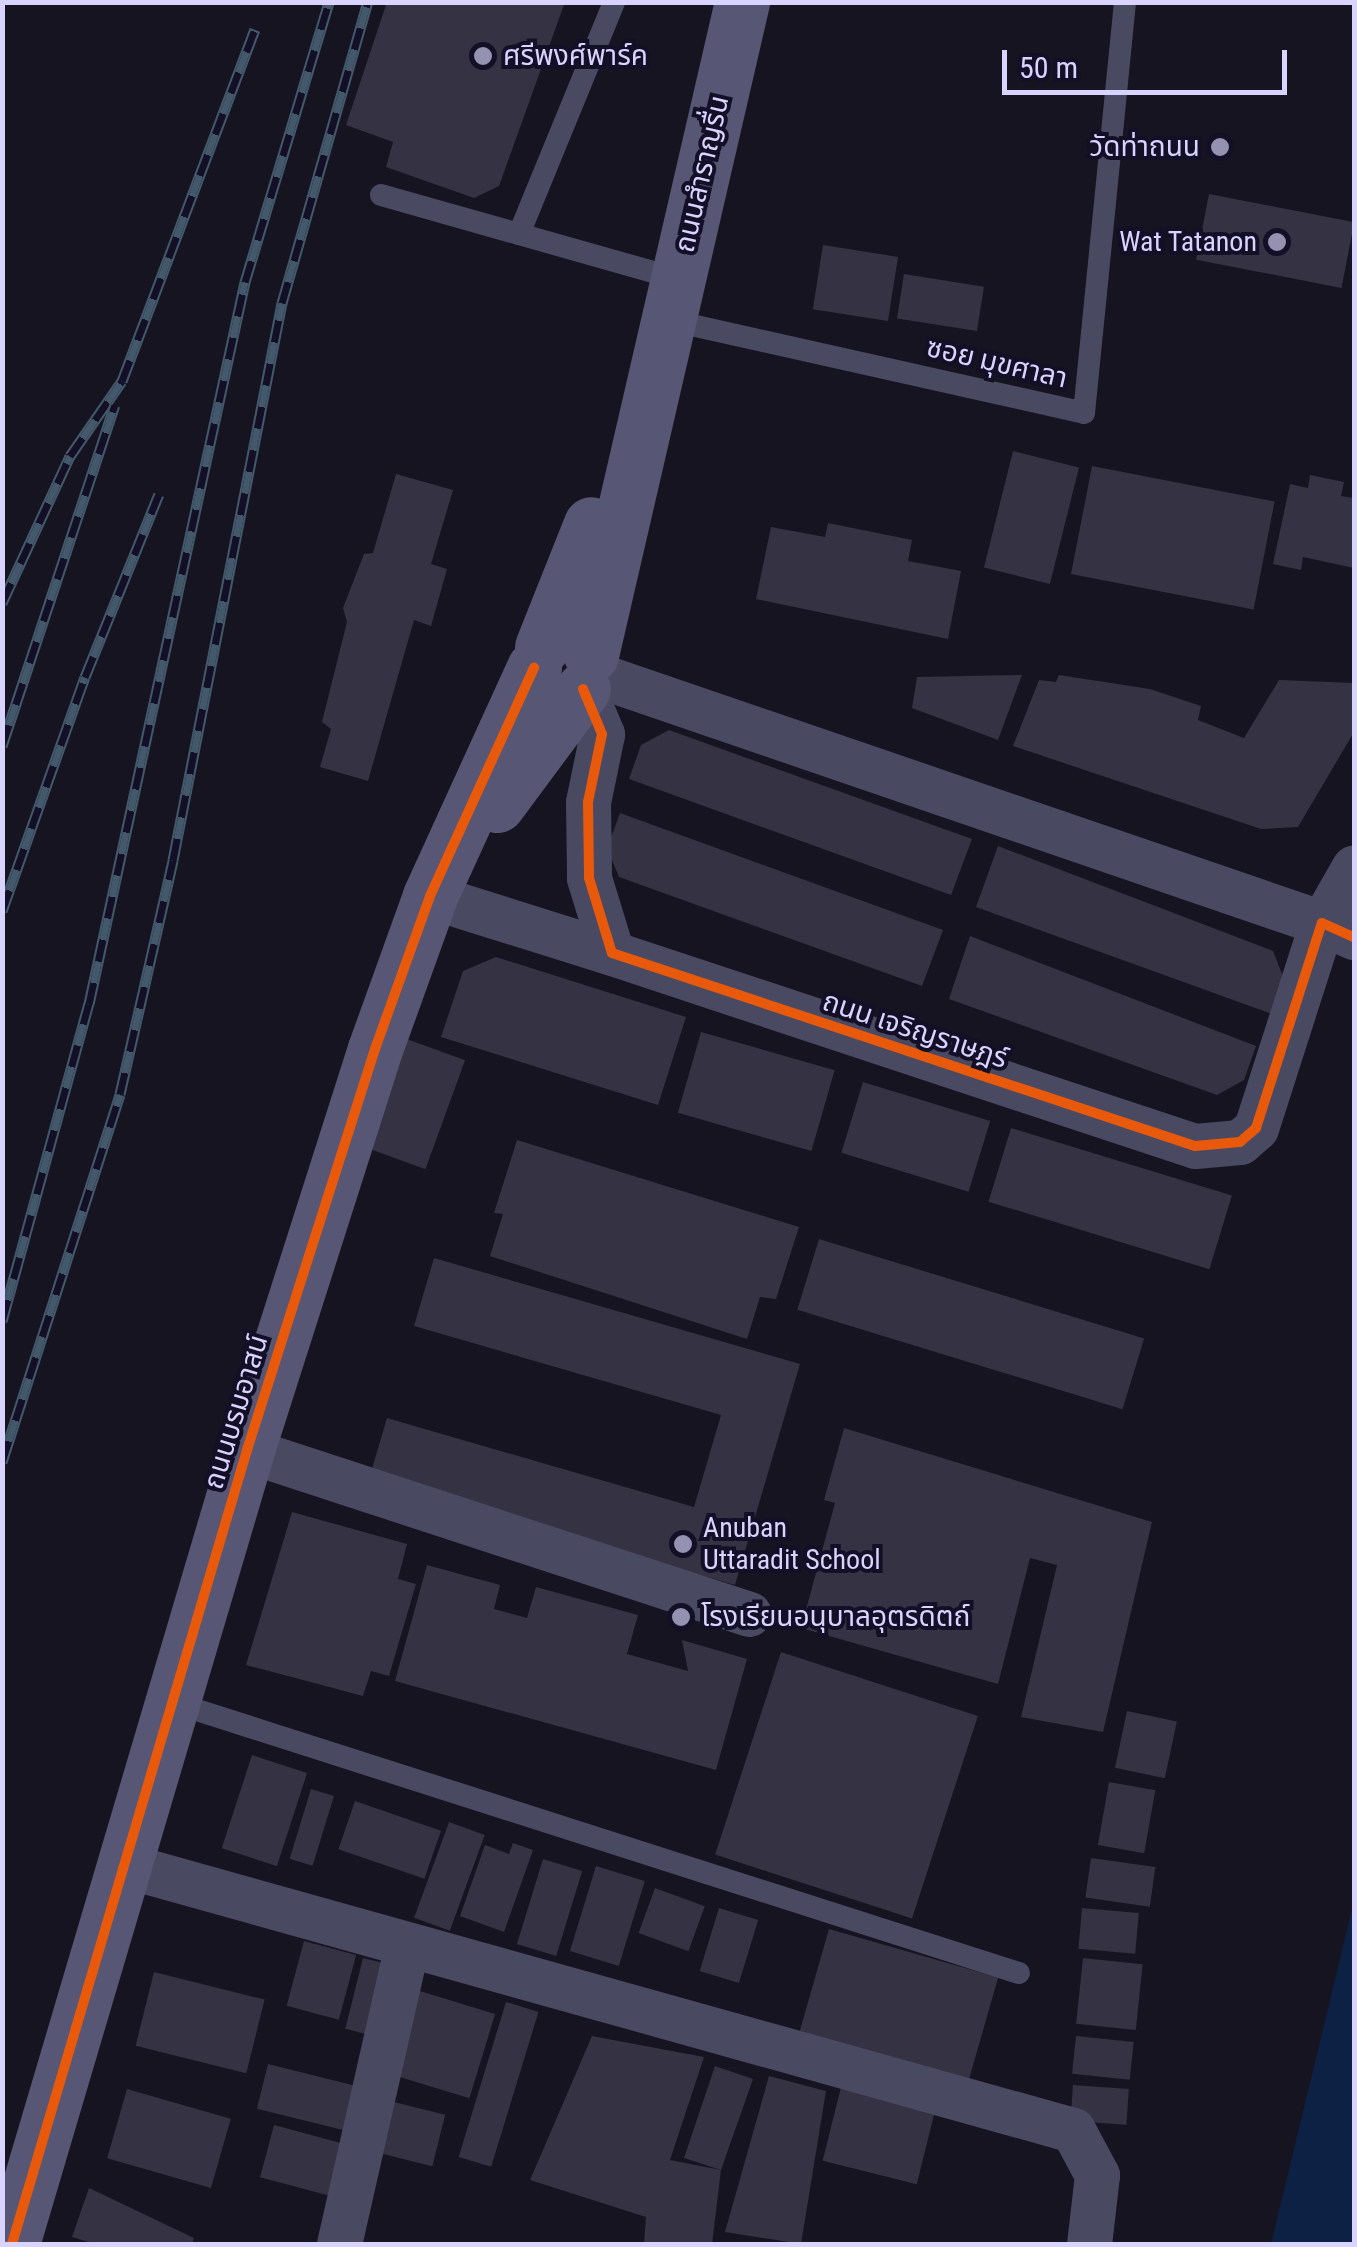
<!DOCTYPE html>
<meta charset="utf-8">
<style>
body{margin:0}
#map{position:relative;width:1357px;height:2247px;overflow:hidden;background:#161421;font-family:"Roboto Condensed","Noto Sans Thai",sans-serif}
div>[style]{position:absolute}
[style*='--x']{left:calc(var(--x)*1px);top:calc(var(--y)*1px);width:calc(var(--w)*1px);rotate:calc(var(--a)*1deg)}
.water>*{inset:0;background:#0d2144}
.building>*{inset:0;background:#343243;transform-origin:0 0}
.lane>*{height:22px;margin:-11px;padding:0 11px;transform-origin:11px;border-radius:11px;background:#4a4962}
.street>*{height:45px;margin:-22.5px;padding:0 22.5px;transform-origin:22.5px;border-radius:22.5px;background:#4a4962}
.secondary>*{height:55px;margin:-27.5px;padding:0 27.5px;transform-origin:27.5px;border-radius:27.5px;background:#575674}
.rail>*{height:11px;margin-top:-5.5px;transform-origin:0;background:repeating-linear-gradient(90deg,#130f26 0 22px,#43596b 0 44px);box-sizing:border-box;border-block:2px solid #43596b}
.cycleway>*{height:10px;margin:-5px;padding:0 5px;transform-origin:5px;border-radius:5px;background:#e8590c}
.dots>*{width:28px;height:28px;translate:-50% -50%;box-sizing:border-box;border:5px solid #130f26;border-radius:50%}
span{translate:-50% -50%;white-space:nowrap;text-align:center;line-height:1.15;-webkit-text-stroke:8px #130f26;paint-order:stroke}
.poi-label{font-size:28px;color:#d9d4ff}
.left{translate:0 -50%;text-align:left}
.right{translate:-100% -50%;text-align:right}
.street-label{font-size:28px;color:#d9d4ff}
.frame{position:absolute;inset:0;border:5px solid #d9d4ff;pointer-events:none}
.scale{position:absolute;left:1002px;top:50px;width:285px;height:45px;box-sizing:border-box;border:5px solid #d9d4ff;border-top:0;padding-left:12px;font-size:30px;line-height:35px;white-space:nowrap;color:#d9d4ff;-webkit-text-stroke:8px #130f26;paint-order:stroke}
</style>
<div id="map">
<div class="water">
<i style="clip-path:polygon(1354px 1901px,1354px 2244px,1271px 2244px)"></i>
</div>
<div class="building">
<i style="clip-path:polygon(387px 2px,565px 2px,499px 186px,474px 198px,386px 167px,393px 142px,346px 125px)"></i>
<i style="left:1209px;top:194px;width:148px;height:67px;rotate:11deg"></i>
<i style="left:823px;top:245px;width:76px;height:65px;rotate:9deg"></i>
<i style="left:904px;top:274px;width:81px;height:45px;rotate:9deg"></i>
<i style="left:1013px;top:451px;width:68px;height:120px;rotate:14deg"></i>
<i style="left:1092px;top:466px;width:186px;height:110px;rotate:11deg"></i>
<i style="clip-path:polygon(396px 474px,453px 490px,431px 564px,447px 569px,431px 626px,414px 620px,368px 781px,320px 767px,331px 729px,322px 722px,347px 622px,343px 608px,364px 554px,373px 553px)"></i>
<i style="clip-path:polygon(1310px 475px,1344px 482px,1341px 496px,1354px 498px,1354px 568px,1303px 557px,1301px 570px,1273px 564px,1290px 484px,1308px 488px)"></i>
<i style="clip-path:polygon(828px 523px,912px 540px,908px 561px,961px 571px,948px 639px,756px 599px,771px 527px,825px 537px)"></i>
<i style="clip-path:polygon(1022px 675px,998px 740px,912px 708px,917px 677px)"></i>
<i style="clip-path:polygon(1059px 675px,1150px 689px,1201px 706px,1198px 720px,1244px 738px,1279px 680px,1354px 683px,1354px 732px,1298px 827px,1261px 829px,1013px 746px,1039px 680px,1056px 682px)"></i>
<i style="clip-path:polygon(669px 730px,972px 839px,951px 895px,629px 779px,641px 745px)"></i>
<i style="clip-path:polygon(620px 813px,943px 930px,922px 986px,619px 877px,607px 848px)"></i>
<i style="clip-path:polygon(998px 846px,1273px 951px,1284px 979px,1272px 1014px,976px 907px)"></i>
<i style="clip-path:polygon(970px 936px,1256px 1046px,1244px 1080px,1217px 1095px,949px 999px)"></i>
<i style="clip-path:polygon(496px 957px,686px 1017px,658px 1105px,441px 1037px,463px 971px)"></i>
<i style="left:701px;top:1032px;width:139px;height:84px;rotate:16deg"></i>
<i style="left:404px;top:1038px;width:65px;height:116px;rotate:20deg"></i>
<i style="left:863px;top:1082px;width:133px;height:74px;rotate:17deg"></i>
<i style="left:1011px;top:1128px;width:231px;height:77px;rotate:17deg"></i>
<i style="clip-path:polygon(517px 1140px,799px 1227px,776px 1299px,760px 1297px,747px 1339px,490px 1256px,503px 1214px,494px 1213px)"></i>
<i style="left:819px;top:1239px;width:340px;height:74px;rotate:17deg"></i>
<i style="clip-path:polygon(434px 1258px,800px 1364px,735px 1585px,369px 1479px,387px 1418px,694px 1507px,721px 1415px,414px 1326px)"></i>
<i style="clip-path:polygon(844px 1428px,1152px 1522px,1103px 1732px,1021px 1717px,1057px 1565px,1030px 1558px,998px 1684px,801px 1628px,835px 1503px,824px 1500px)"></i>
<i style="clip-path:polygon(292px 1512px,407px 1544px,398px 1579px,416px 1584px,389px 1676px,371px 1671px,363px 1696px,246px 1665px)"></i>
<i style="clip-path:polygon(427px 1565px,500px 1585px,494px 1609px,527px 1618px,536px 1587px,638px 1615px,627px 1654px,688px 1671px,682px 1640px,747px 1659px,716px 1770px,395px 1681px)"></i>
<i style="left:781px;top:1652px;width:207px;height:213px;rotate:18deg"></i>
<i style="left:1127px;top:1711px;width:51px;height:58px;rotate:12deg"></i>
<i style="left:252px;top:1755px;width:58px;height:98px;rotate:18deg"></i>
<i style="left:1109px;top:1782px;width:47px;height:64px;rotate:10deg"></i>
<i style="left:311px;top:1789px;width:24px;height:73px;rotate:17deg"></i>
<i style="left:355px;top:1801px;width:91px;height:51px;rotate:19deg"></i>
<i style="left:449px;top:1822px;width:38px;height:102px;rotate:20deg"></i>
<i style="clip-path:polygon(513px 1843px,533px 1850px,504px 1932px,460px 1916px,485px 1845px,509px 1854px)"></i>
<i style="left:1091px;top:1858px;width:65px;height:40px;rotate:8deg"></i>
<i style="left:543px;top:1859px;width:41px;height:89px;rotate:17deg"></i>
<i style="left:596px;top:1866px;width:51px;height:89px;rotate:17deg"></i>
<i style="left:655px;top:1888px;width:53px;height:48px;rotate:20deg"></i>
<i style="left:719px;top:1908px;width:41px;height:66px;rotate:17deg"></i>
<i style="left:1082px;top:1908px;width:57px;height:41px;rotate:5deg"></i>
<i style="left:829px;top:1929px;width:176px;height:111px;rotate:16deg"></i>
<i style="left:304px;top:1941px;width:54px;height:67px;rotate:15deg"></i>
<i style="left:363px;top:1958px;width:25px;height:73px;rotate:14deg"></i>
<i style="left:1083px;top:1958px;width:60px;height:66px;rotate:6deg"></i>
<i style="left:154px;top:1972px;width:114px;height:76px;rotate:14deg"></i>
<i style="left:410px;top:1988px;width:89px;height:88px;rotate:17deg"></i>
<i style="left:506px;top:2002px;width:34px;height:162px;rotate:17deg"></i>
<i style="clip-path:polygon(592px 2036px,704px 2057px,670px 2160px,721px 2170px,684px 2158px,715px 2066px,753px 2079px,721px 2170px,712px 2244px,644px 2244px,646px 2217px,530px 2180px)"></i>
<i style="left:1076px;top:2036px;width:58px;height:38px;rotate:6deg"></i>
<i style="left:268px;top:2064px;width:96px;height:46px;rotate:14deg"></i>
<i style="clip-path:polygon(769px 2076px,826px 2091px,801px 2244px,725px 2232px)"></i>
<i style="left:1073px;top:2085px;width:56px;height:36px;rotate:4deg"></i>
<i style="left:841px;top:2087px;width:97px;height:76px;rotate:14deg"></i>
<i style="left:127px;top:2089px;width:108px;height:72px;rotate:16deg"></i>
<i style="left:386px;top:2100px;width:61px;height:53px;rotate:14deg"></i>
<i style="left:274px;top:2125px;width:72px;height:54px;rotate:15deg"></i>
<i style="clip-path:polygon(89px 2188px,194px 2238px,192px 2244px,95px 2244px,72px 2237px)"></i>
</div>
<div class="lane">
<i style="--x:381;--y:195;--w:309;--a:15.8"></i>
<i style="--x:519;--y:234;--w:251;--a:-67.7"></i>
<i style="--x:669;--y:320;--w:425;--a:12.6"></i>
<i style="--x:1084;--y:413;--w:413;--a:-84.3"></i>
<i style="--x:175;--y:1703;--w:886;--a:17.74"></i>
</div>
<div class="street">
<i style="--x:592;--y:673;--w:772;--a:18.9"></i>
<i style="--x:1322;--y:923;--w:64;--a:-60.3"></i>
<i style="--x:583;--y:689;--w:49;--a:67.1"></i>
<i style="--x:602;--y:734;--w:69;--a:101.6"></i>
<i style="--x:588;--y:802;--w:76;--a:89.2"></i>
<i style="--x:589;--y:878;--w:78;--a:73"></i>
<i style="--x:612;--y:953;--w:614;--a:18.32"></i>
<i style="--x:1195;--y:1146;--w:45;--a:-5.1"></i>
<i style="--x:1240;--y:1142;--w:21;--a:-41"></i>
<i style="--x:1256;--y:1128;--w:215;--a:-72.2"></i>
<i style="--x:1322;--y:923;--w:35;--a:24"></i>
<i style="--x:430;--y:896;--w:191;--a:17.4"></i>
<i style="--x:247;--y:1450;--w:528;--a:18.09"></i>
<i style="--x:128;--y:1866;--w:981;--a:15.61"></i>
<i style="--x:1073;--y:2130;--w:51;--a:61.9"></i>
<i style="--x:1097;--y:2175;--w:69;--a:96.6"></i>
<i style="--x:339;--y:2244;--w:303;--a:-77.2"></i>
</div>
<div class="secondary">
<i style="--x:542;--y:647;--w:132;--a:-68.3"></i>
<i style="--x:591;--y:655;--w:670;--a:-76.98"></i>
<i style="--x:497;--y:805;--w:144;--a:-53.4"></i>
<i style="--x:12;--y:2244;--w:828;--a:-73.51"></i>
<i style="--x:247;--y:1450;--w:421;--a:-72.3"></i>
<i style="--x:375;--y:1049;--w:163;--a:-70.2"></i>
<i style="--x:430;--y:896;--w:251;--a:-65.5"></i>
</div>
<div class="rail">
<i style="--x:2;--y:603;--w:162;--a:-65.2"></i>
<i style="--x:70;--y:456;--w:91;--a:-55.3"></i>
<i style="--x:122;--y:381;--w:376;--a:-69.3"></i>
<i style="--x:2;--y:746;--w:359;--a:-71.7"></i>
<i style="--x:2;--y:911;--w:248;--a:-70.5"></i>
<i style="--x:85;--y:677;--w:197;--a:-68"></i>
<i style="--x:2;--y:1321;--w:329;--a:-74.7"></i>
<i style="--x:89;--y:1004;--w:739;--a:-77.81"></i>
<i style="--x:245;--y:282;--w:292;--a:-73.3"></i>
<i style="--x:2;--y:1462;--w:386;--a:-72.2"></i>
<i style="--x:120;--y:1094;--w:240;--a:-77.2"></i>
<i style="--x:173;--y:860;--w:568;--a:-78.93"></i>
<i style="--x:282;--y:303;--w:313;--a:-74.1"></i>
</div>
<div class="cycleway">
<i style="--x:583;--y:689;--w:49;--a:67.1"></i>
<i style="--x:602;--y:734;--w:69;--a:101.6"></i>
<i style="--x:588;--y:802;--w:76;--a:89.2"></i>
<i style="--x:589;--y:878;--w:78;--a:73"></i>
<i style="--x:612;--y:953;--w:614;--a:18.32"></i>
<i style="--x:1195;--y:1146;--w:45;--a:-5.1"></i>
<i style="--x:1240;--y:1142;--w:21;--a:-41"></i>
<i style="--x:1256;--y:1128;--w:215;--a:-72.2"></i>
<i style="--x:1322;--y:923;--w:35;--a:24"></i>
<i style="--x:12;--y:2244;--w:828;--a:-73.51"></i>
<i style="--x:247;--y:1450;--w:421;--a:-72.3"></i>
<i style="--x:375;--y:1049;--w:163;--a:-70.2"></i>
<i style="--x:430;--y:896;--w:251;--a:-65.5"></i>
</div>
<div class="dots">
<i style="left:483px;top:56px;background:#9591b1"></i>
<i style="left:1220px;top:147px;background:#9591b1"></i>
<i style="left:1277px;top:242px;background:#9591b1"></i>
<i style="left:683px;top:1544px;background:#9591b1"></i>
<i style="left:681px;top:1617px;background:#9591b1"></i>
</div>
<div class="poi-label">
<span class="left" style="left:503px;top:56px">ศรีพงศ์พาร์ค</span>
<span class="right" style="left:1200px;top:147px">วัดท่าถนน</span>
<span class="right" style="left:1257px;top:242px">Wat Tatanon</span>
<span class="left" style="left:703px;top:1544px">Anuban<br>Uttaradit School</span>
<span class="left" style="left:701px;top:1617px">โรงเรียนอนุบาลอุตรดิตถ์</span>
</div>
<div class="street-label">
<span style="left:702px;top:174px;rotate:-77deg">ถนนสำราญรื่น</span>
<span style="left:997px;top:363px;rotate:13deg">ซอย มุขศาลา</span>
<span style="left:915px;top:1030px;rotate:18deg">ถนน เจริญราษฎร์</span>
<span style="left:236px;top:1412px;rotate:-73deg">ถนนบรมอาสน์</span>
</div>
<div class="frame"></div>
<div class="scale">50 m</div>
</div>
